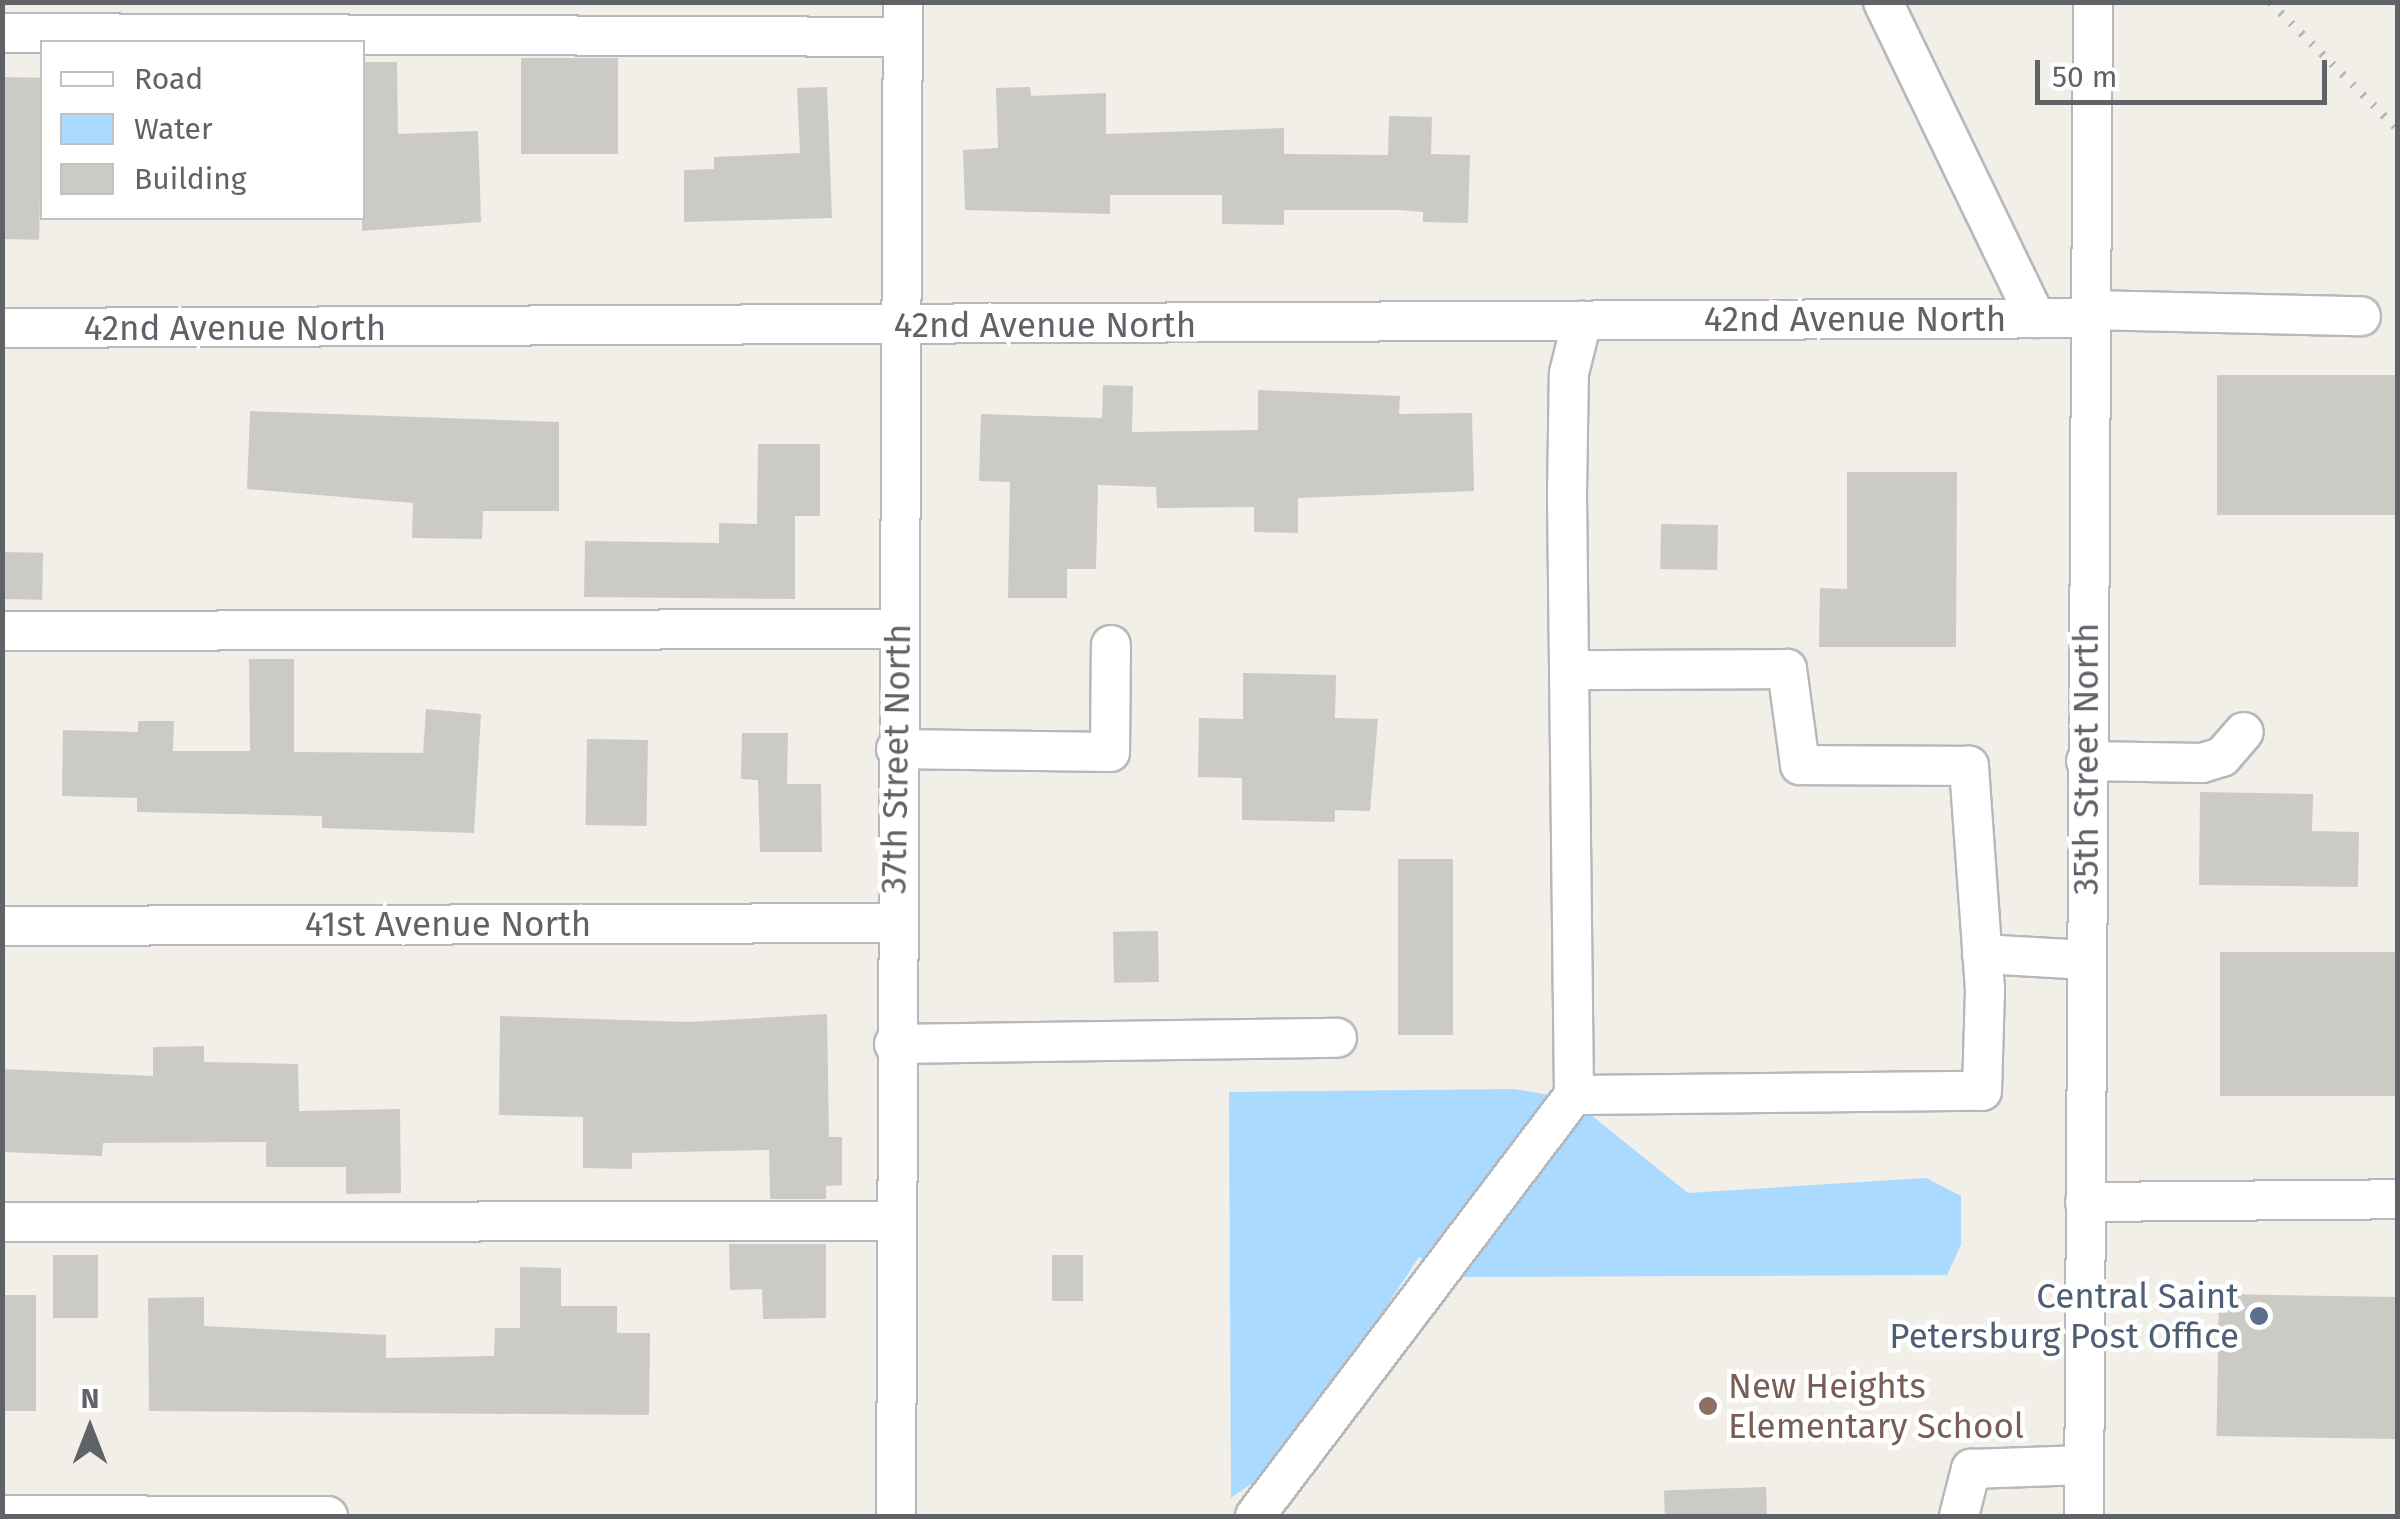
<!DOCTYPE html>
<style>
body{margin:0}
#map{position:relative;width:2400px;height:1519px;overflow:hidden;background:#f1efe8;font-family:"Fira Sans",sans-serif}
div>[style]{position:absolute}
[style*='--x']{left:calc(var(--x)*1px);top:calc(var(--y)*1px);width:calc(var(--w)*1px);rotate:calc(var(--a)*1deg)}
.water>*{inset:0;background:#aadaff}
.building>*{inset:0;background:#cccac5;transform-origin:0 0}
.roads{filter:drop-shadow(2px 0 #b5b8bc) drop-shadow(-2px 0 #b5b8bc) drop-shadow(0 2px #b5b8bc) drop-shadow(0 -2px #b5b8bc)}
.minor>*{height:38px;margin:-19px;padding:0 19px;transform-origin:19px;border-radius:19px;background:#fff}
.rail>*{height:8px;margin-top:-4px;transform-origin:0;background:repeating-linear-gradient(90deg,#b6b7b8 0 2.5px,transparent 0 14.5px)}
.dots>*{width:28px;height:28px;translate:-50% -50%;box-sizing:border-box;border:5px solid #fff;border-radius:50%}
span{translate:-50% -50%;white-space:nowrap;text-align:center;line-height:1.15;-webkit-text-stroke:9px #fff;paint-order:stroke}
.street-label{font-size:35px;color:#5f6368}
.service-label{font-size:35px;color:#4e5e75}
.right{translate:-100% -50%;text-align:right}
.education-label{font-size:35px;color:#785e54}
.left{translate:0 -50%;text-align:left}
.frame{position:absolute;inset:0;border:5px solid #5f6368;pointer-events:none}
.legend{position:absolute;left:40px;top:40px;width:325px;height:180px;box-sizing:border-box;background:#fff;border:2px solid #bfc1c3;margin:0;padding:12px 18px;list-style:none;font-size:30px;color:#5f6368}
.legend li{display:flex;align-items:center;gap:20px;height:50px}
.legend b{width:50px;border:2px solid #bfc1c3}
.north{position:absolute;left:40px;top:1379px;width:100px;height:100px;-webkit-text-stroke:8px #fff;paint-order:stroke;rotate:0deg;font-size:28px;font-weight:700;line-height:40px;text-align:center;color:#5f6368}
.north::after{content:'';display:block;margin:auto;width:35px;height:45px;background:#5f6368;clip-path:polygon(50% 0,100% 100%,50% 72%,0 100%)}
.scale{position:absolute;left:2035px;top:60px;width:292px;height:45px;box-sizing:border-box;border:5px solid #5f6368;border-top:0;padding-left:12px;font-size:30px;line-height:35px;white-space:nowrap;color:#5f6368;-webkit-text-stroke:8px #fff;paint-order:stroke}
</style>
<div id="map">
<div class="water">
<i style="clip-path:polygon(1515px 1089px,1571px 1099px,1688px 1193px,1926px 1178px,1961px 1196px,1961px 1245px,1947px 1275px,1457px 1277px,1419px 1257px,1286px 1459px,1231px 1498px,1229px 1092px)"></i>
</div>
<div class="building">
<i style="left:521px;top:58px;width:97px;height:96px"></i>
<i style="clip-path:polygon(363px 62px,397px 62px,398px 134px,478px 131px,481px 222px,362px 231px)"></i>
<i style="left:2px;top:77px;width:40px;height:162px;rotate:1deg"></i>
<i style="clip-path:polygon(827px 87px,832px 218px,684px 222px,684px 170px,714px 169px,714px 157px,800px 153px,797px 88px)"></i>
<i style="clip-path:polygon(1030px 87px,1031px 96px,1106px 93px,1106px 134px,1284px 128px,1284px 154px,1388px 155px,1389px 116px,1432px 117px,1431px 154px,1470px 155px,1468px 223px,1423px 222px,1423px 212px,1400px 210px,1284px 210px,1284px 225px,1222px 224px,1222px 195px,1110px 195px,1110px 214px,965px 210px,963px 150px,998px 148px,996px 88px)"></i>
<i style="left:2217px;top:375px;width:181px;height:140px"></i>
<i style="clip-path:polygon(1103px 385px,1133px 386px,1132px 432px,1258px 430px,1258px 390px,1400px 396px,1399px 414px,1472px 413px,1474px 491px,1298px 498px,1298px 533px,1254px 532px,1254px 507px,1157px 508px,1156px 487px,1098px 485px,1096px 569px,1067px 569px,1067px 598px,1008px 598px,1010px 482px,979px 481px,981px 414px,1102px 418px)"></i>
<i style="clip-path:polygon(250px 411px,559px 422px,559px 511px,483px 511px,482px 539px,412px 538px,413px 503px,247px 489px)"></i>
<i style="clip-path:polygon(758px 444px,820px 444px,820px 516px,795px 516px,795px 599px,584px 597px,585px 541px,719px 543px,719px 523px,757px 524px)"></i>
<i style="clip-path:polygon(1847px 472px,1957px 472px,1956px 647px,1819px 647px,1820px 588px,1847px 589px)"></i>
<i style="left:1661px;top:524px;width:57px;height:45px;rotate:1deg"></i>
<i style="left:2px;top:552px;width:41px;height:47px;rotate:1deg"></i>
<i style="clip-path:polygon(249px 659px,294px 659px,294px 752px,423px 753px,426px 709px,481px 714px,474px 833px,322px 828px,322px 816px,137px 812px,137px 798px,62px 796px,63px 730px,138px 732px,138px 721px,174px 721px,173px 751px,250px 751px)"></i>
<i style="clip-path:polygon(1243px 673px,1336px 675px,1335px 718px,1378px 719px,1370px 811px,1335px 810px,1335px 822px,1242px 820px,1242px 778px,1198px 777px,1199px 718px,1243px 719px)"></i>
<i style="clip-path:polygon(742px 733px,788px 733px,787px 784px,821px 784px,822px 852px,760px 852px,758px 780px,741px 779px)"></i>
<i style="left:587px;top:739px;width:61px;height:86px;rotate:1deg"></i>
<i style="clip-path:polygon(2200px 792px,2313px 794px,2312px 831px,2359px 832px,2358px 887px,2199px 885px)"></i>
<i style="left:1398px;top:859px;width:55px;height:176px"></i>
<i style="left:1158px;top:931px;width:51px;height:45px;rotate:89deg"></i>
<i style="left:2220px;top:952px;width:178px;height:144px"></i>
<i style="clip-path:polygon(827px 1014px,829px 1137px,842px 1137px,842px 1185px,826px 1186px,826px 1199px,770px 1199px,769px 1150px,632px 1153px,632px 1169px,583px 1168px,583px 1117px,499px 1115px,500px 1016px,688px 1022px)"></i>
<i style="clip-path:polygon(204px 1046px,204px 1062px,298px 1064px,299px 1111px,400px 1109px,401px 1193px,346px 1194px,346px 1167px,266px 1167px,266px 1142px,103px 1143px,102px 1156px,2px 1152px,2px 1069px,153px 1076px,153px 1047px)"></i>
<i style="clip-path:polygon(729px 1244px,826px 1244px,826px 1318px,763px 1319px,762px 1289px,730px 1290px)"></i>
<i style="left:53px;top:1255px;width:45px;height:63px"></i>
<i style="left:1052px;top:1255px;width:31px;height:46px"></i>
<i style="clip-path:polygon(520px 1267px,561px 1268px,561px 1306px,617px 1306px,617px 1333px,650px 1333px,649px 1415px,149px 1411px,148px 1298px,204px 1297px,204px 1326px,386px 1335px,386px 1358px,494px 1356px,495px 1328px,520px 1328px)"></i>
<i style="left:2219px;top:1294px;width:179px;height:142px;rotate:1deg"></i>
<i style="left:2px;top:1295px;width:34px;height:116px"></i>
<i style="left:1766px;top:1487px;width:29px;height:102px;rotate:88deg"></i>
</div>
<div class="roads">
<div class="minor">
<i style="--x:1883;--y:2;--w:351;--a:64.2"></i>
<i style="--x:2;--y:33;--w:901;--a:0.25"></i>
<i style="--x:2087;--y:310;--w:274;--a:1.3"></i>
<i style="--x:2;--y:328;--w:2085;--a:-0.27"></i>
<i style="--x:2;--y:631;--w:895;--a:-0.13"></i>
<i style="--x:896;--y:749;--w:214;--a:0.8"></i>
<i style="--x:1110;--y:752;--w:107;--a:-89.5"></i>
<i style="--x:2086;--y:761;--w:116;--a:1"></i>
<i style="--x:2202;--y:763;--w:21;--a:-17"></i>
<i style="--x:2222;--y:757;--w:33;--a:-49"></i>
<i style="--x:2;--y:926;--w:891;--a:-0.19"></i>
<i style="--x:1982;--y:954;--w:103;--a:3.3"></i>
<i style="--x:894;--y:1044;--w:443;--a:-0.8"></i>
<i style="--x:1574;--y:1095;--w:408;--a:-0.6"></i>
<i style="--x:1982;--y:1091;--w:101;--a:-88.3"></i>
<i style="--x:1985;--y:990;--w:225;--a:-94.1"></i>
<i style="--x:1969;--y:766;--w:169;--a:-179.7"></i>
<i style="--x:1800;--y:765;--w:97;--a:-97.7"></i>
<i style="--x:1787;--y:669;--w:212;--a:179.7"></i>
<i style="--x:2085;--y:1202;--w:313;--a:-0.5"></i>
<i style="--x:2;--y:1222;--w:892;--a:-0.06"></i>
<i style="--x:2;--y:1515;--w:326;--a:0.2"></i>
<i style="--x:896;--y:1516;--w:1514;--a:-89.74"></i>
<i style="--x:1255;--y:1516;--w:528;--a:-52.85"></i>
<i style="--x:1574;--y:1095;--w:601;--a:-90.67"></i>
<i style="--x:1567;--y:494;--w:121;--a:-89.1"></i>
<i style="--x:1569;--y:373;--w:54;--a:-76"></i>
<i style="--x:1959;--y:1516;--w:49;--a:-75.7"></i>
<i style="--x:1971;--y:1469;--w:113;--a:-2"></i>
<i style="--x:2084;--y:1516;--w:1514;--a:-89.66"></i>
</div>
</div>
<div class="rail">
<i style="--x:2270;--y:2;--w:181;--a:45"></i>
</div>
<div class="dots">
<i style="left:2259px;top:1316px;background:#5c6f8a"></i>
<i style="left:1708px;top:1406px;background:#8d6e63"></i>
</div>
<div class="street-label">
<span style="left:1855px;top:319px">42nd Avenue North</span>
<span style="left:1045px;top:325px">42nd Avenue North</span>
<span style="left:235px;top:328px">42nd Avenue North</span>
<span style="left:896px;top:759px;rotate:-89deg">37th Street North</span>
<span style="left:2086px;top:759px;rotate:-90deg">35th Street North</span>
<span style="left:448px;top:924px">41st Avenue North</span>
</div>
<div class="service-label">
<span class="right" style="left:2239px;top:1316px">Central Saint<br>Petersburg Post Office</span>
</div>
<div class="education-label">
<span class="left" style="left:1728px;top:1406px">New Heights<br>Elementary School</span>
</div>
<div class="frame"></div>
<ul class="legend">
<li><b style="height:12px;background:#fff"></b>Road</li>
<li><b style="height:28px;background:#aadaff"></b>Water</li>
<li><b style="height:28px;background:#cccac5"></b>Building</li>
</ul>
<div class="north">N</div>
<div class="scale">50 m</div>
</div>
